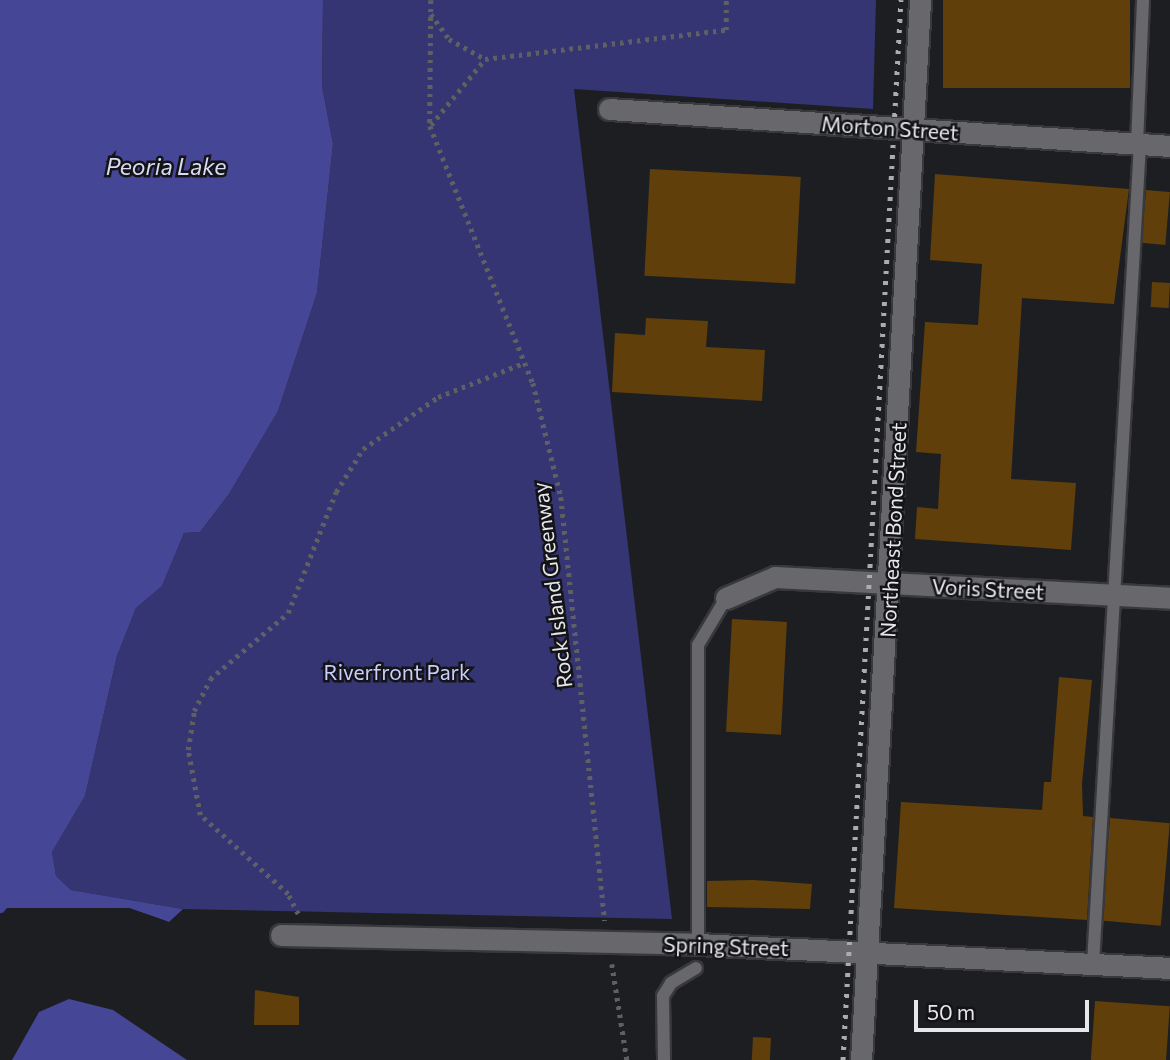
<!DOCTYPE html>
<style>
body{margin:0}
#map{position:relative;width:1170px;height:1060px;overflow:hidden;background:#1d1e21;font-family:Commissioner,sans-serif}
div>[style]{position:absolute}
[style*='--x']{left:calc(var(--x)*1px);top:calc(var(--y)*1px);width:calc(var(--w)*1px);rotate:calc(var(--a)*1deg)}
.green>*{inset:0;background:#353573}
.water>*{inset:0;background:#464697}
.pier>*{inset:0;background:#1d1e21}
.building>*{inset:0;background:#603f0b;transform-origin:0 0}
.path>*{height:4.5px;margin-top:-2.25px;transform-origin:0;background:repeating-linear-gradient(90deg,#5f6063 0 3.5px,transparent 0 8.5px)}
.roads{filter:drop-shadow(2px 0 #38393c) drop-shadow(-2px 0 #38393c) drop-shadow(0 2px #38393c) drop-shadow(0 -2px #38393c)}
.lane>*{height:12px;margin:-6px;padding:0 6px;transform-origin:6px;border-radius:6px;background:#67676c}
.street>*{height:21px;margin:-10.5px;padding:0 10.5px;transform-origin:10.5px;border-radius:10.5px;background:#67676c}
.rail>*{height:5px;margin-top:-2.5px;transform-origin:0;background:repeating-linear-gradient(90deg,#abacae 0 3.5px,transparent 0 10.5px)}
span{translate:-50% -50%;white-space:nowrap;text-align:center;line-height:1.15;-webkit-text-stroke:5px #141418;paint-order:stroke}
.street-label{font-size:21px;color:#e6e7e9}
.park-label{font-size:21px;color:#c9cefc}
.water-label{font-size:23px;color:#d8dbf2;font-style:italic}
.scale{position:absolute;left:914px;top:1000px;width:175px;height:32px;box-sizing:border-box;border:4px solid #e6e7e9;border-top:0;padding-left:9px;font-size:21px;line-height:24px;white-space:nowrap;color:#e6e7e9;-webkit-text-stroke:5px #141418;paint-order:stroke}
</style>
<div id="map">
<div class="green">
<i style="clip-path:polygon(323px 0,876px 0,873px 109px,574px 89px,672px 919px,183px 909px,71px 890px,56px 876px,52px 852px,85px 796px,117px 656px,136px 608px,162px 586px,184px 533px,200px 532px,229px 494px,278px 411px,317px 293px,333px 144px,322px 86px)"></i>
</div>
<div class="water">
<i style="clip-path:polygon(0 0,323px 0,322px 86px,333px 144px,317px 293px,278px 411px,229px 494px,200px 532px,184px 533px,162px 586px,136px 608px,117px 656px,85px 796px,52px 852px,56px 876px,71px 890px,183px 909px,169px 922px,129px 908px,0 913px)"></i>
<i style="clip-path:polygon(69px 999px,113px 1010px,187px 1060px,12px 1060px,39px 1012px)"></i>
</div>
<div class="pier">
<i style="clip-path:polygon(7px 908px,129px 908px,169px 922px,129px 911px,0 916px)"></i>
</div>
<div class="building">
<i style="left:943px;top:0;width:187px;height:88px"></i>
<i style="left:650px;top:169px;width:151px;height:107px;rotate:3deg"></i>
<i style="clip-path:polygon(935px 174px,1129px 189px,1114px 304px,1022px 298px,1011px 479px,1076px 483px,1071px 550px,915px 539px,917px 507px,938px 509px,941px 454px,916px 452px,925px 322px,978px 325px,982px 264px,930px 260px)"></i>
<i style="left:1146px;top:190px;width:24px;height:53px;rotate:5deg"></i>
<i style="left:1152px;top:282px;width:18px;height:25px;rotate:3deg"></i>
<i style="clip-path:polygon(646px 318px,708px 321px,706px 347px,765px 350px,762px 401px,612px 392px,615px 333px,645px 335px)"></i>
<i style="left:732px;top:619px;width:55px;height:113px;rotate:3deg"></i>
<i style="clip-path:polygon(1059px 677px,1092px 680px,1082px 784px,1083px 816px,1093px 817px,1087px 920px,894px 908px,901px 802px,1042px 810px,1044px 782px,1051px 782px)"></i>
<i style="left:1110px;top:818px;width:60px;height:103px;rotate:5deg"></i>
<i style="clip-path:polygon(753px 880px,812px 884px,810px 909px,707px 907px,707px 881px)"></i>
<i style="clip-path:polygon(255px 990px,299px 997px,299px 1025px,254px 1025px)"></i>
<i style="left:1095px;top:1001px;width:75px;height:59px;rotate:4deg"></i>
<i style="left:753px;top:1037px;width:18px;height:23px;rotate:3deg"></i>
</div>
<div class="path">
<i style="--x:431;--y:0;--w:126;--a:90.5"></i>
<i style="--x:430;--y:126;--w:277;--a:68.2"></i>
<i style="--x:533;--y:383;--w:117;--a:76.2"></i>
<i style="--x:561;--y:497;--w:426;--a:84.1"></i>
<i style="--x:431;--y:14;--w:31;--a:54"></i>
<i style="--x:449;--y:39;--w:41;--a:29.1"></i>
<i style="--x:431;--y:125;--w:85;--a:-50.7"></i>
<i style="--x:485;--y:59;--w:243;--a:-6.9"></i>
<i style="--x:726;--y:30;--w:30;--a:-90"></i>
<i style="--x:298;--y:914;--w:22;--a:-117"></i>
<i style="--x:288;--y:894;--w:118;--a:-138.1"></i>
<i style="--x:200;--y:815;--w:66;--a:-100.5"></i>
<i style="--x:188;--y:750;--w:39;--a:-81"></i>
<i style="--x:194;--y:711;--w:36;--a:-63"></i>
<i style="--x:210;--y:679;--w:102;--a:-40.2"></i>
<i style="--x:288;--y:613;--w:130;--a:-68.4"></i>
<i style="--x:336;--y:492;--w:51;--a:-57.9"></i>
<i style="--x:363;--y:449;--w:91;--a:-34.7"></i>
<i style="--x:438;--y:397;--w:92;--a:-21.6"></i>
<i style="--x:612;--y:964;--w:97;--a:81.1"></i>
</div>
<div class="roads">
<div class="lane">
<i style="--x:1137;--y:144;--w:144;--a:-87.6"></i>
<i style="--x:698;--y:944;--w:299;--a:-90"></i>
<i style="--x:698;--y:645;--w:55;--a:-59.2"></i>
<i style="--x:1093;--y:964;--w:821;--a:-86.72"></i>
<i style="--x:664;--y:1060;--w:64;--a:-90.9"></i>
<i style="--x:663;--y:996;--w:15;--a:-58"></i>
<i style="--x:671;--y:983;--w:29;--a:-31"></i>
</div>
<div class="street">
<i style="--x:609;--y:109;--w:562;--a:3.77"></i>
<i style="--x:726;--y:598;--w:53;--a:-23.2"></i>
<i style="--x:775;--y:577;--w:396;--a:3"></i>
<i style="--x:281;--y:935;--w:417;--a:1.2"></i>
<i style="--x:698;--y:944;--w:473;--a:2.9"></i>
<i style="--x:861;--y:1060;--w:1062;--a:-86.81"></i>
</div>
</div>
<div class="rail">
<i style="--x:843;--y:1060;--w:1062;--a:-86.87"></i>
</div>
<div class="street-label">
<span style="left:890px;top:128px;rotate:4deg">Morton Street</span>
<span style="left:893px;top:530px;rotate:-87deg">Northeast Bond Street</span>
<span style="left:552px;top:585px;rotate:-97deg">Rock Island Greenway</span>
<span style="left:988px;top:589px;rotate:3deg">Voris Street</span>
<span style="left:726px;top:946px;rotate:2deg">Spring Street</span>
</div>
<div class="park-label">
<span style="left:397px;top:672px">Riverfront Park</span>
</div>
<div class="water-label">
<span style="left:166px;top:166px">Peoria Lake</span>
</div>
<div class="scale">50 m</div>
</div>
